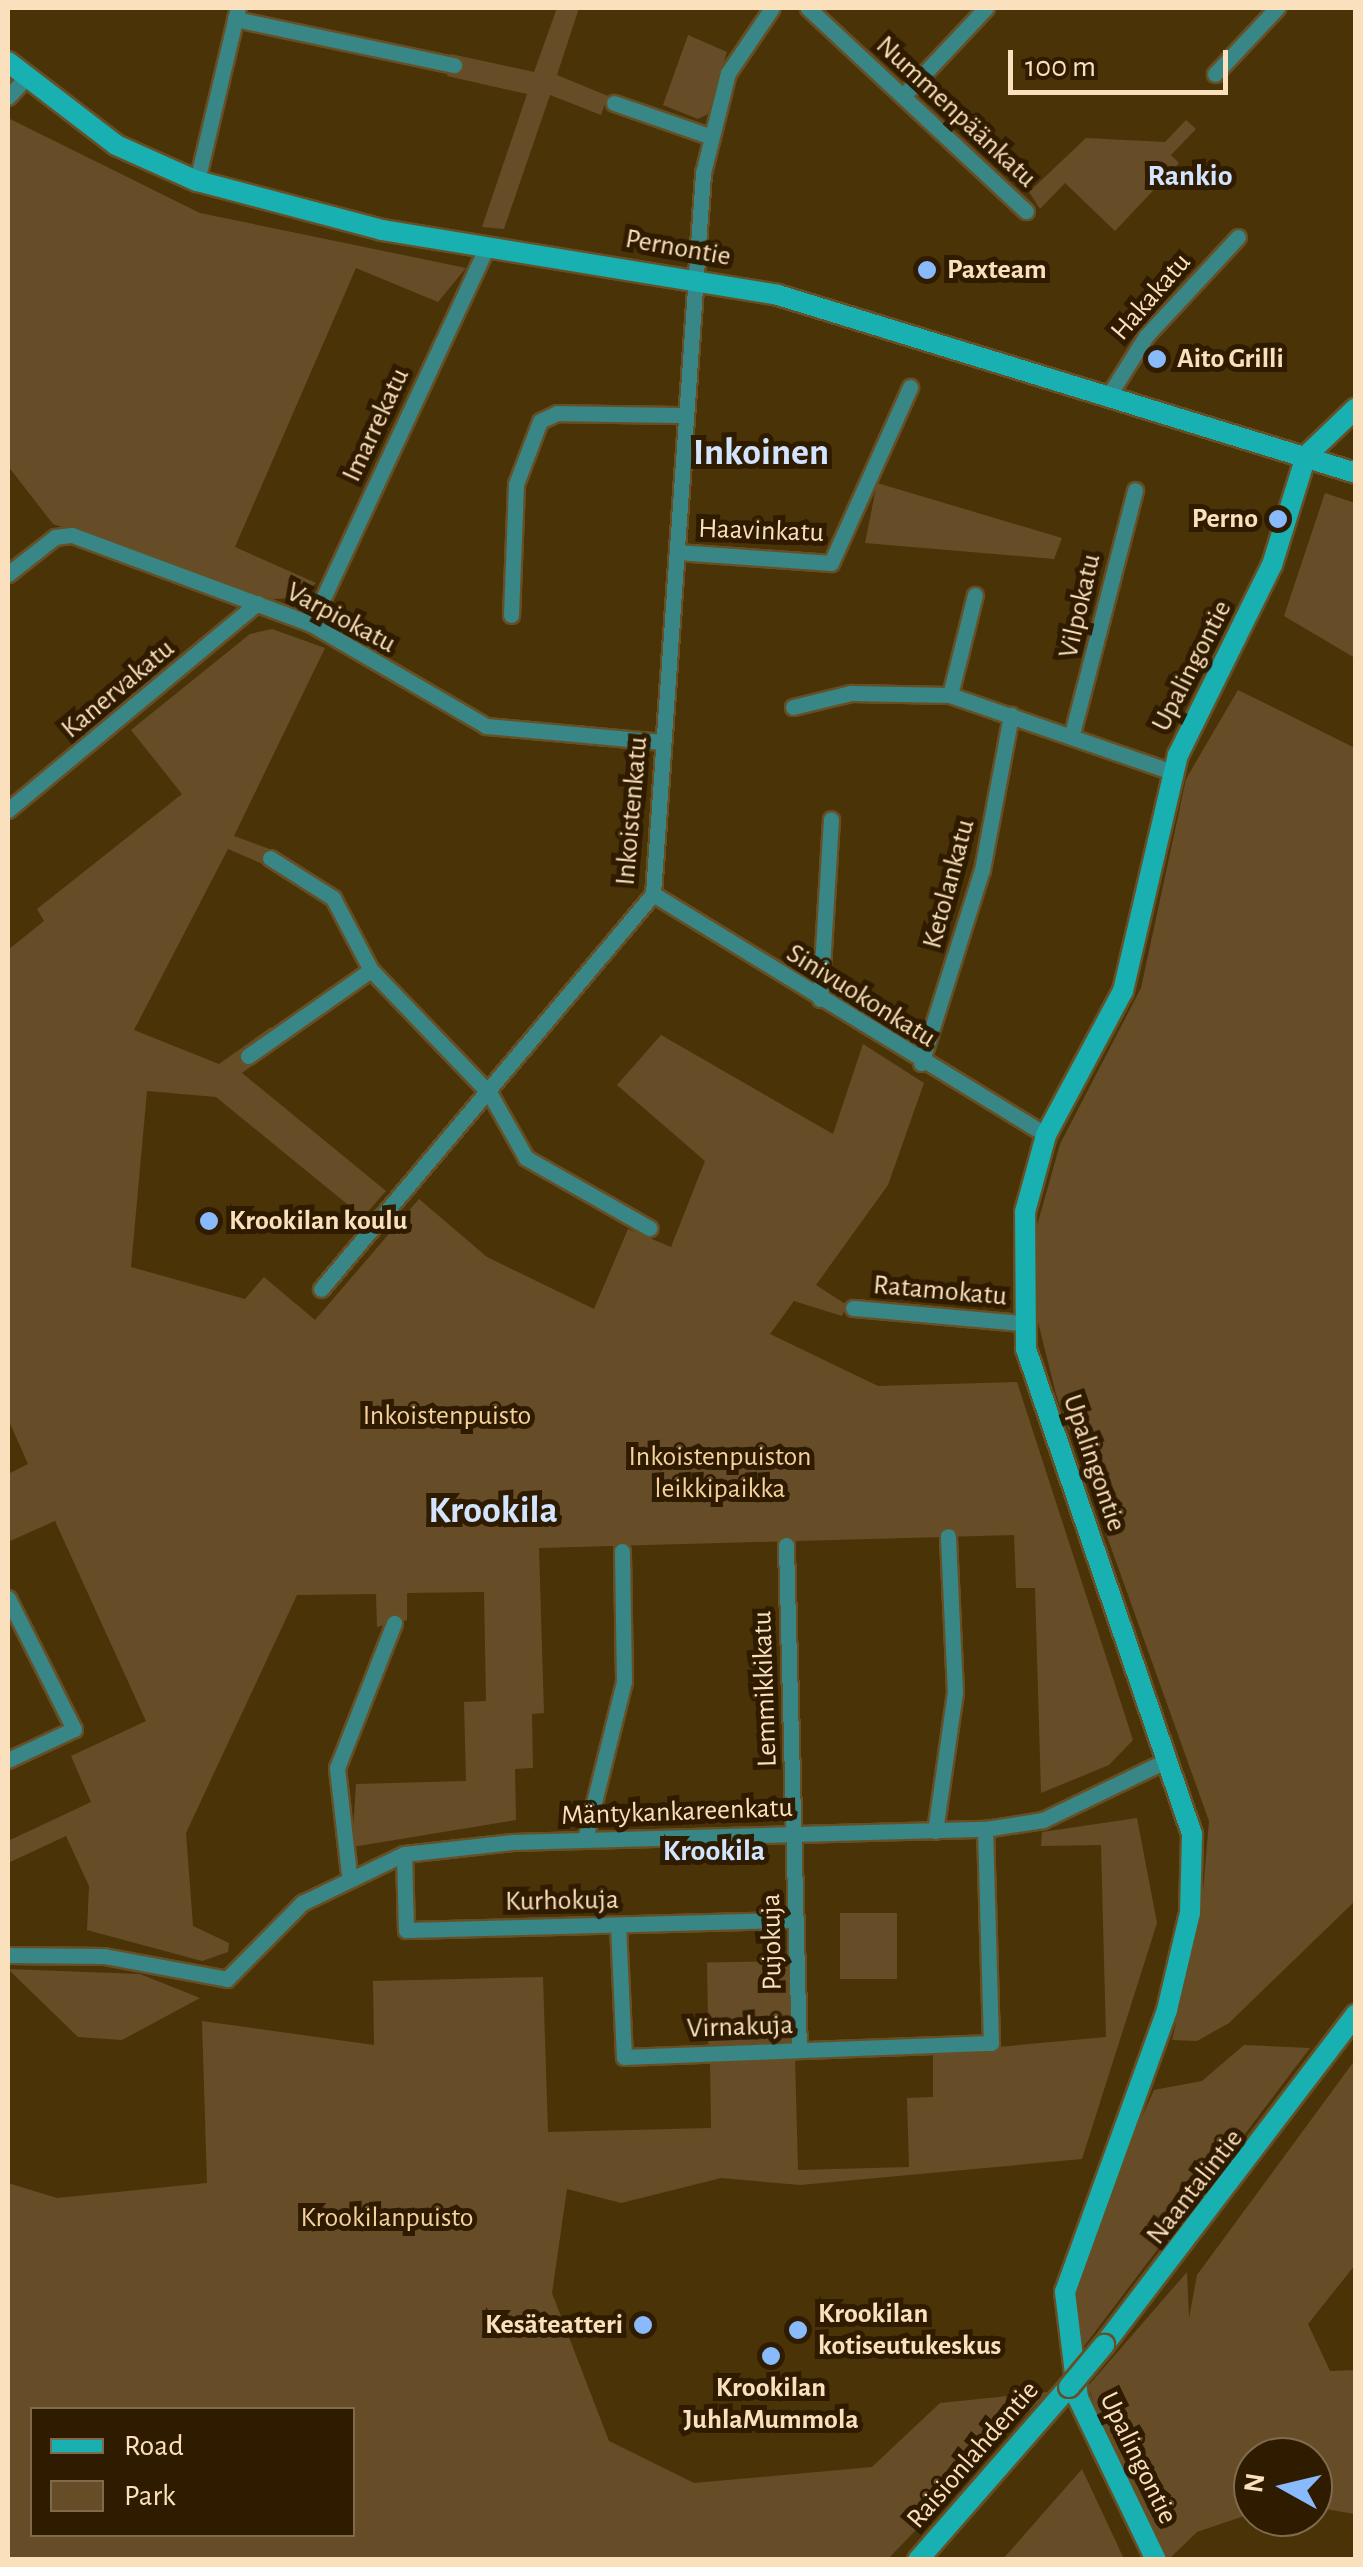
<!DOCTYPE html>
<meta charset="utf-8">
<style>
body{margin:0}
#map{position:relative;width:1363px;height:2567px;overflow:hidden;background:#4b3308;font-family:"Alegreya Sans",sans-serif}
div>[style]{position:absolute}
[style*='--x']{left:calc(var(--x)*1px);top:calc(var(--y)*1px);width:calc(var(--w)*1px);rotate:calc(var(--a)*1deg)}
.green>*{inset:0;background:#674d27;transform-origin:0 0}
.roads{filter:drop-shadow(2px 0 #674f25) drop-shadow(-2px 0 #674f25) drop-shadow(0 2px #674f25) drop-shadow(0 -2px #674f25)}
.street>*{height:15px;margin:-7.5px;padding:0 7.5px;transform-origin:7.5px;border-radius:7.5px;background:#388686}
.secondary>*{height:20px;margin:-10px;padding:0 10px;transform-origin:10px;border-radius:10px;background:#19b0b2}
.bridges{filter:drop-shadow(2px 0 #674f25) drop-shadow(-2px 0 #674f25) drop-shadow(0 2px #674f25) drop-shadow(0 -2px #674f25)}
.secondary-bridge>*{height:20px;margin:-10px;padding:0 10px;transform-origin:10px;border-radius:10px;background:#19b0b2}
.dots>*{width:28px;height:28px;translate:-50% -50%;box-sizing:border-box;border:5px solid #2e1b00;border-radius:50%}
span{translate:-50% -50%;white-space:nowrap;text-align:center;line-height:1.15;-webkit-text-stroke:10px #2e1b00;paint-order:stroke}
.street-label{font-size:28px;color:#fae0bd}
.poi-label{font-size:28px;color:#fae0bd;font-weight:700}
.left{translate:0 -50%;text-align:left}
.right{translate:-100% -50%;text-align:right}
.park-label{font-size:28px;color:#f5d19d}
.neighbourhood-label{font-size:30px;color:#d2e4fe;font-weight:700}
.district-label{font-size:38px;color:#d2e4fe;font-weight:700}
.frame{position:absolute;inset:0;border:10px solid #fae0bd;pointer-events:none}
.legend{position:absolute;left:30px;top:2407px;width:325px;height:130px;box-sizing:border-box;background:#2e1b00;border:2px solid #806a4c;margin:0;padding:12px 18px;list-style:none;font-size:30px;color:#fae0bd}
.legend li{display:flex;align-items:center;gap:20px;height:50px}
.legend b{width:50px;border:2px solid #806a4c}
.north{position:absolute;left:1233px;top:2437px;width:100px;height:100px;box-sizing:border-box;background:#2e1b00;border:2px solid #806a4c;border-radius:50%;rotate:278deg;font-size:28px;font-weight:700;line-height:40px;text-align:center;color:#fae0bd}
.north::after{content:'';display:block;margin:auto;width:35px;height:45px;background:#89bafc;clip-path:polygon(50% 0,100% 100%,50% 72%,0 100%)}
.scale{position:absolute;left:1008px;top:50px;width:220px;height:45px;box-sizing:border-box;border:5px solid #fae0bd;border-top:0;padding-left:12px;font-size:30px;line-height:35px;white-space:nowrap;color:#fae0bd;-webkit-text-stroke:8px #2e1b00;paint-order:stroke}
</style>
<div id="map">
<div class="green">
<i style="clip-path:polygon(557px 8px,579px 8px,557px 75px,608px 96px,601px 115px,550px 95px,504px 229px,482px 227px,527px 94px,447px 76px,451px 54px,534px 72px)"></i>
<i style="clip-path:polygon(688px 35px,727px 52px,708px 114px,698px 119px,663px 105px)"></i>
<i style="clip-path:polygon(8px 118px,200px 213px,466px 268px,438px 302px,356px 268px,235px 547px,316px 583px,297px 598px,273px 599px,53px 524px,8px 466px)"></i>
<i style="clip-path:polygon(1186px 120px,1196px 129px,1171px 155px,1179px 163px,1115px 231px,1065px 183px,1040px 209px,1029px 192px,1086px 138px,1165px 142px)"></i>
<i style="clip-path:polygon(877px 483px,1062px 538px,1054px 559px,865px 543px)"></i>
<i style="clip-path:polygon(1325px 493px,1355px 503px,1355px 658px,1284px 616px)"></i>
<i style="clip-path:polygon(272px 629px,325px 648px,234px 836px,272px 850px,265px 865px,228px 849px,134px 1030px,219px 1064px,271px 1027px,283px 1044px,242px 1073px,386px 1191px,363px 1217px,216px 1097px,147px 1091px,131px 1267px,245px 1299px,264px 1277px,315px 1320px,419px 1199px,487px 1257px,594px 1309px,628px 1229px,671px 1247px,705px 1161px,617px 1085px,661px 1035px,833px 1134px,863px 1044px,924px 1083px,888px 1185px,816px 1285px,847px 1305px,842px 1316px,794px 1301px,770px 1334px,878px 1386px,1017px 1382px,1133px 1740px,1109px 1765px,1041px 1793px,1035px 1588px,1016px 1588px,1014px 1535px,539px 1548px,544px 1713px,532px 1714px,533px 1768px,515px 1769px,516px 1820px,352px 1847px,356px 1784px,466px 1781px,464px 1702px,486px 1701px,484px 1592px,407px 1593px,407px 1620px,377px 1627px,376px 1594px,297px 1595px,186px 1833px,193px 1926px,229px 1943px,228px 1952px,202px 1961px,87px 1930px,89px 1886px,66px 1836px,8px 1863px,8px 1841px,91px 1802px,71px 1756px,146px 1721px,55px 1521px,8px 1542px,8px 1474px,28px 1464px,8px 1419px,8px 950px,44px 921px,37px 909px,182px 794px,131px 730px,250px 634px)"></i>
<i style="clip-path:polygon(1238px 690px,1355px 748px,1355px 1901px,1229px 2023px,1197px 2041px,1172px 2040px,1201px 1915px,1209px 1821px,1056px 1394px,1032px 1298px,1033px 1240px,1060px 1144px,1141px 988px,1186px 779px)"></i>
<i style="clip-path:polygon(evenodd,1137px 1818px,1157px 1923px,1082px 2159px,800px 2185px,721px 2178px,621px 2203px,567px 2189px,552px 2293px,609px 2441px,694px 2483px,872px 2467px,940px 2403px,1048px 2392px,888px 2559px,8px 2559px,8px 2183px,57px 2198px,207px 2183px,202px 2021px,374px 2045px,373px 1981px,543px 1977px,548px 2132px,711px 2128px,710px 2059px,795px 2057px,798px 2170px,909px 2167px,907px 2098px,933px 2097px,933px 2053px,1106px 2037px,1101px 1845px,1041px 1846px,1042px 1832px,1137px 1818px,32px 2410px,352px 2410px,352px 2534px,32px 2534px,32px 2410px)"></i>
<i style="left:897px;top:1913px;width:66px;height:57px;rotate:90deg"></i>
<i style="left:792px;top:1961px;width:84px;height:85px;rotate:89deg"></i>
<i style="clip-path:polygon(8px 1969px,140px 1974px,200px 1998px,122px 2040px,78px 2037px)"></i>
<i style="clip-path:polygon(1244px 2045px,1310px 2048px,1079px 2353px,1077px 2282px,1092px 2226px,1154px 2090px,1202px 2081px)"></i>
<i style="clip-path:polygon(1355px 2060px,1355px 2265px,1308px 2324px,1330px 2371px,1355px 2370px,1355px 2514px,1313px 2507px,1313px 2457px,1253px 2457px,1253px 2513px,1197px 2532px,1169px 2559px,1113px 2456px,1088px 2386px,1187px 2272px,1189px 2318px,1197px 2275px)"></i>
<i style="clip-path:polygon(1082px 2469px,1124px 2559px,1003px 2559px)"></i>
</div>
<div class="roads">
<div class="street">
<i style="--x:808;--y:8;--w:298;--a:43"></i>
<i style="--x:235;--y:19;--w:224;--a:11.9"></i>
<i style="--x:1215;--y:74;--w:91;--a:-46.8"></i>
<i style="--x:903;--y:96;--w:121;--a:-46.7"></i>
<i style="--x:8;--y:97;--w:25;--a:-47"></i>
<i style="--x:614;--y:103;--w:101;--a:19.2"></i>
<i style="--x:197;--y:181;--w:178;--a:-76.7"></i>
<i style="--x:1109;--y:395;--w:70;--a:-57.9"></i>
<i style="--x:1146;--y:336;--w:135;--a:-47.1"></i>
<i style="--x:677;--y:552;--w:154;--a:4.1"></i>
<i style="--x:831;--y:563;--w:193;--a:-65.8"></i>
<i style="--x:8;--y:574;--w:60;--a:-38.2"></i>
<i style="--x:55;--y:537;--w:17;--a:-7"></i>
<i style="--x:72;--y:535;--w:255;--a:20.4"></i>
<i style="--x:311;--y:624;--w:203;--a:30.2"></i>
<i style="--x:486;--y:726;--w:178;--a:5.2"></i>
<i style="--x:511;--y:615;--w:131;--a:-87.8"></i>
<i style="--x:516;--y:484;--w:67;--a:-69.1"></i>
<i style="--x:540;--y:421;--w:19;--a:-25"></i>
<i style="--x:557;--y:413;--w:129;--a:0.9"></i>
<i style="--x:311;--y:624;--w:416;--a:-65"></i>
<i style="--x:950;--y:695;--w:103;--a:-76"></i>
<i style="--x:793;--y:707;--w:60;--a:-13.6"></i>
<i style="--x:851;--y:693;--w:99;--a:1.2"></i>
<i style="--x:950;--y:695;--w:235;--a:19.1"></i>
<i style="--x:1072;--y:734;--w:252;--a:-75.5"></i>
<i style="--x:8;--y:810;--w:324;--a:-39.7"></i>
<i style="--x:270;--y:858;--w:75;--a:32.4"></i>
<i style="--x:333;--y:898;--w:81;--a:62.2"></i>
<i style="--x:371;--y:970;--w:172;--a:46.2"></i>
<i style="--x:490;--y:1094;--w:73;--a:60.6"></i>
<i style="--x:526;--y:1158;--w:142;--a:29.6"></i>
<i style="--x:653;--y:894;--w:461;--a:31.5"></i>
<i style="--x:820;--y:999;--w:180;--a:-86.5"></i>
<i style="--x:248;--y:1056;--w:150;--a:-35"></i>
<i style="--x:921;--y:1063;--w:202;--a:-72.5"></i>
<i style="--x:982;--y:870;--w:158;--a:-79.4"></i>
<i style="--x:321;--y:1289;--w:516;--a:-49.95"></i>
<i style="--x:653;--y:894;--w:723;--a:-86.03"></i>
<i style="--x:703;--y:173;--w:103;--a:-76"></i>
<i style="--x:728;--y:73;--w:78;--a:-55.9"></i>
<i style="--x:853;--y:1308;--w:170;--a:5.1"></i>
<i style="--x:786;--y:1545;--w:505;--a:88.53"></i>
<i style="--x:8;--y:1598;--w:147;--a:63.3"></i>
<i style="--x:74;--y:1729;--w:73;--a:154.8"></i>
<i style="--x:935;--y:1831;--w:140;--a:-81.8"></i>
<i style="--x:955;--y:1692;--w:156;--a:-92.6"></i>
<i style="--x:585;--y:1839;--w:163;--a:-76.1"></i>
<i style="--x:624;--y:1681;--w:130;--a:-90.9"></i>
<i style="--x:404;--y:1854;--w:76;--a:88.5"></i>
<i style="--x:406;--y:1930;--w:390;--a:-1.5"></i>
<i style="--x:349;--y:1874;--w:107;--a:-96.5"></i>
<i style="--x:337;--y:1768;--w:156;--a:-68.5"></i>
<i style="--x:618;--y:1925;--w:132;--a:87.4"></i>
<i style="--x:624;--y:2057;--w:367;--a:-2.2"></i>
<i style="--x:991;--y:2043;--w:214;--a:-91.6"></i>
<i style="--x:8;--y:1955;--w:96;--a:0.6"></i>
<i style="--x:104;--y:1956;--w:125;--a:10.6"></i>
<i style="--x:227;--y:1979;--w:107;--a:-45.4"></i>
<i style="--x:302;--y:1903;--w:113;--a:-25.7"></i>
<i style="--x:404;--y:1854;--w:109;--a:-6.3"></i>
<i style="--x:512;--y:1842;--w:473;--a:-1.6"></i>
<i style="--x:985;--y:1829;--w:59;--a:-8.8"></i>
<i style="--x:1043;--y:1820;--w:138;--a:-25.8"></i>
</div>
<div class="secondary">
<i style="--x:8;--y:62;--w:136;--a:37.5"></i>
<i style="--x:116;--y:145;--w:89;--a:24"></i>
<i style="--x:197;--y:181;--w:191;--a:14.8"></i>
<i style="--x:382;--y:230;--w:401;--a:9.3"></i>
<i style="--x:778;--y:295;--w:605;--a:17.12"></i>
<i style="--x:1104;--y:2345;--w:416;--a:-52.7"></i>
<i style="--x:918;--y:2560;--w:230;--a:-48.9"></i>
<i style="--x:1156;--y:2560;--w:180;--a:-115.7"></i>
<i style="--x:1078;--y:2398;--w:107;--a:-97"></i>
<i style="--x:1065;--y:2292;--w:300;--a:-70.1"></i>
<i style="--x:1167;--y:2010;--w:100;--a:-76.7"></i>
<i style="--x:1190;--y:1913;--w:79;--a:-88.5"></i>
<i style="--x:1192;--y:1834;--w:513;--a:-108.89"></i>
<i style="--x:1026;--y:1349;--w:137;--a:-90.4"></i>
<i style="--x:1025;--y:1212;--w:80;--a:-74.7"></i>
<i style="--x:1046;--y:1135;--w:163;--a:-61.9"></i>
<i style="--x:1123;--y:991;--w:242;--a:-76.9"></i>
<i style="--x:1178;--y:755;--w:212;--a:-63.7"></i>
<i style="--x:1272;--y:565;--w:114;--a:-72.7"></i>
<i style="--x:1306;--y:456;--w:69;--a:-43.8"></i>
</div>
</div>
<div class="bridges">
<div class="secondary-bridge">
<i style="--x:1069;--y:2387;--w:55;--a:-50.2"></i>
</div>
</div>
<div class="dots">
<i style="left:927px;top:270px;background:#89bafc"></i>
<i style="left:1157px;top:359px;background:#89bafc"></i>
<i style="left:1278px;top:519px;background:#89bafc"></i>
<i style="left:209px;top:1221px;background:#89bafc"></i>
<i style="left:643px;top:2325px;background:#89bafc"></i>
<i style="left:798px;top:2330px;background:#89bafc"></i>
<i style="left:771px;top:2356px;background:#89bafc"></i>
</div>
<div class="street-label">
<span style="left:956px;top:112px;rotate:43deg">Nummenpäänkatu</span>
<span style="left:678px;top:248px;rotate:10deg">Pernontie</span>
<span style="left:1151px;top:297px;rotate:-49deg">Hakakatu</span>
<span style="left:376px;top:425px;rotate:-65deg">Imarrekatu</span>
<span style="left:761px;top:531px;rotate:2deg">Haavinkatu</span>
<span style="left:1080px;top:606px;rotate:-77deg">Vilpokatu</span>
<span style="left:341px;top:618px;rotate:28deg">Varpiokatu</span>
<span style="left:1192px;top:666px;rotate:-63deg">Upalingontie</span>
<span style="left:118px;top:689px;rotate:-40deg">Kanervakatu</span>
<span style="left:632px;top:811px;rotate:-85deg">Inkoistenkatu</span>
<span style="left:949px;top:884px;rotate:-75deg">Ketolankatu</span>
<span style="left:861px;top:996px;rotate:32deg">Sinivuokonkatu</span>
<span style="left:940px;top:1291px;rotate:5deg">Ratamokatu</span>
<span style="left:1094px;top:1463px;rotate:71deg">Upalingontie</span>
<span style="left:765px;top:1689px;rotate:-92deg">Lemmikkikatu</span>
<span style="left:677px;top:1812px;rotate:-2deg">Mäntykankareenkatu</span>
<span style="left:562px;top:1901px;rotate:-1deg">Kurhokuja</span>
<span style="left:772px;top:1942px;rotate:-91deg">Pujokuja</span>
<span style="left:740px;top:2027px;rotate:-2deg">Virnakuja</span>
<span style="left:1195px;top:2187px;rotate:-52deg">Naantalintie</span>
<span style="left:973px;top:2455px;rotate:-49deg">Raisionlahdentie</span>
<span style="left:1138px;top:2458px;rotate:64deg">Upalingontie</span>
</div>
<div class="poi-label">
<span class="left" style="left:947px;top:270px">Paxteam</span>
<span class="left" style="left:1177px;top:359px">Aito Grilli</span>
<span class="right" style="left:1258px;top:519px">Perno</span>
<span class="left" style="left:229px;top:1221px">Krookilan koulu</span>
<span class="left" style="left:818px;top:2330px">Krookilan<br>kotiseutukeskus</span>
<span class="right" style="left:623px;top:2325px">Kesäteatteri</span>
<span style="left:771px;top:2404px">Krookilan<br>JuhlaMummola</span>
</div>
<div class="park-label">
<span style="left:447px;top:1416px">Inkoistenpuisto</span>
<span style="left:720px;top:1473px">Inkoistenpuiston<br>leikkipaikka</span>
<span style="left:387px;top:2218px">Krookilanpuisto</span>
</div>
<div class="neighbourhood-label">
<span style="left:1190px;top:176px">Rankio</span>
<span style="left:714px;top:1851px">Krookila</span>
</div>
<div class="district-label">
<span style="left:761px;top:454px">Inkoinen</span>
<span style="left:493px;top:1512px">Krookila</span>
</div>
<div class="frame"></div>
<ul class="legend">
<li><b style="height:12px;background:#19b0b2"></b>Road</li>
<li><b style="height:28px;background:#674d27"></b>Park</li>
</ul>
<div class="north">N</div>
<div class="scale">100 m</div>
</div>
